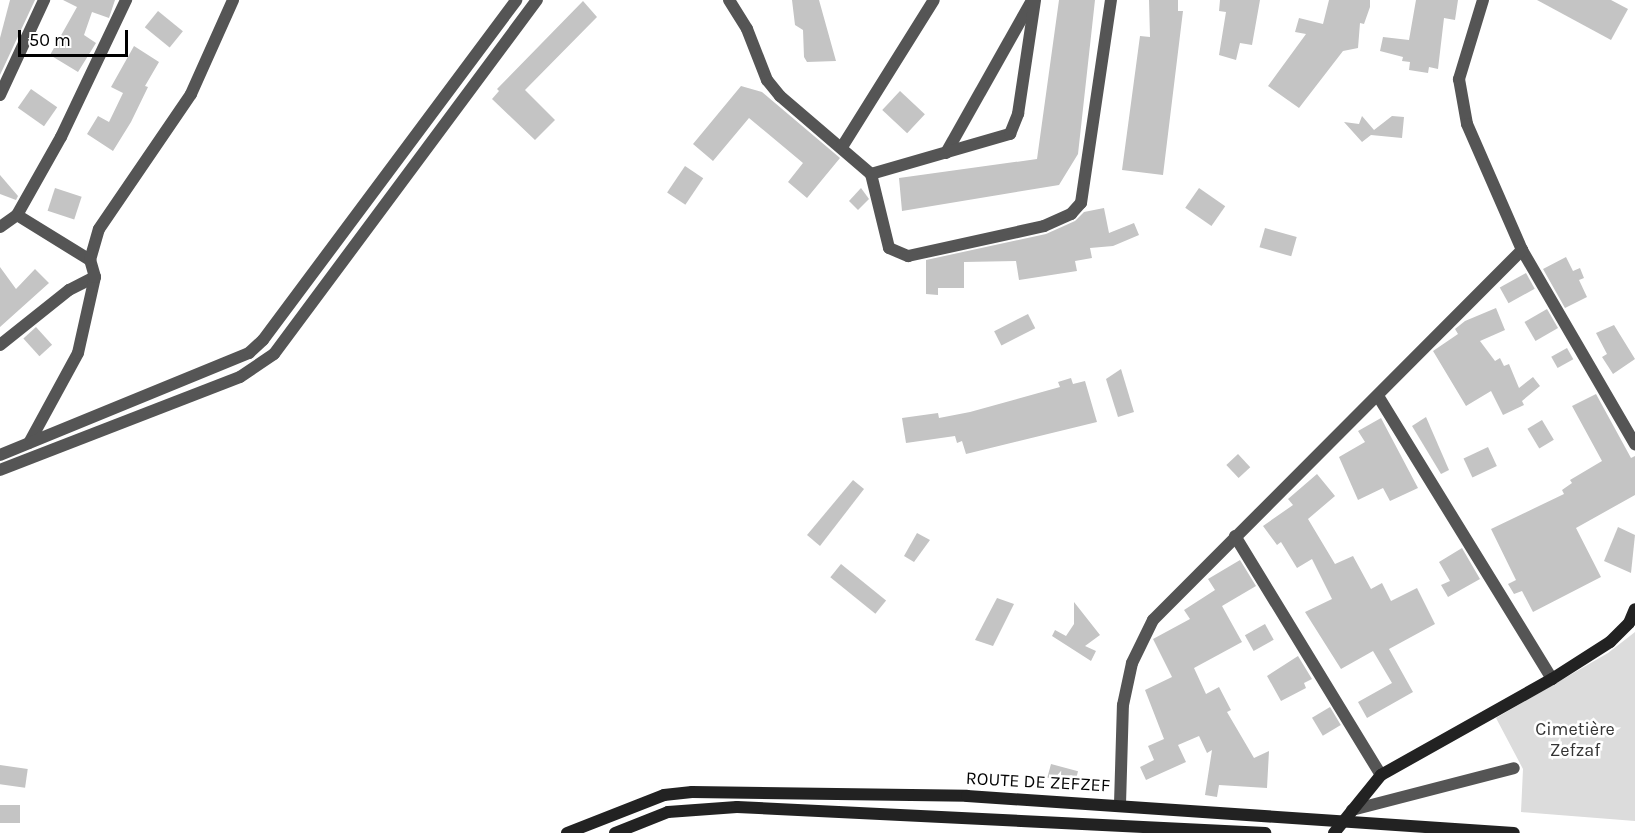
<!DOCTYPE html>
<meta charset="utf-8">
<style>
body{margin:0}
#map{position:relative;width:1635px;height:833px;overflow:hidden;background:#fff;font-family:Karla,sans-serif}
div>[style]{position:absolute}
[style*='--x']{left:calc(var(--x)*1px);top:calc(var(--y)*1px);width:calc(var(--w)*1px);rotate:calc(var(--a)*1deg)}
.green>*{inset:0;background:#dcdcdc}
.building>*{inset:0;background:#c4c4c4;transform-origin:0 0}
.street>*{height:12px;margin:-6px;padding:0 6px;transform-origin:6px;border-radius:6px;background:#555}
.secondary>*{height:12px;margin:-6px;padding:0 6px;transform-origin:6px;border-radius:6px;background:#222}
span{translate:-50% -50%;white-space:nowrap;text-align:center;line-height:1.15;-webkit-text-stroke:5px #fff;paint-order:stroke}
.park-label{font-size:18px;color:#333}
.street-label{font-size:18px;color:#000}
.scale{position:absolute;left:18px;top:30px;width:110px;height:27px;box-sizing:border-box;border:3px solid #000;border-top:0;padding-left:8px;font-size:18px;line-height:21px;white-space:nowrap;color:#000;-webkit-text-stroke:4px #fff;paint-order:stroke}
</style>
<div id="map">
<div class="green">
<i style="clip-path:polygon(1635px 632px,1635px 821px,1521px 812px,1523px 769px,1496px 718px,1608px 653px)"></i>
</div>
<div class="building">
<i style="clip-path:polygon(10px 0,35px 0,0 75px,0 38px)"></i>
<i style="clip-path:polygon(63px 0,115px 0,109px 18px,92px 12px,84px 35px,96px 43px,78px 72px,50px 55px,77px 7px)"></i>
<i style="clip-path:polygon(792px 0,819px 0,836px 61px,807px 62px,804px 57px,803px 30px,795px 25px)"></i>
<i style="clip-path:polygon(1059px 0,1095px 0,1078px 154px,1059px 185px,902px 211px,899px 178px,1037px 159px)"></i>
<i style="clip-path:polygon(1149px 0,1178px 0,1178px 11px,1183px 11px,1163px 175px,1122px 170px,1140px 36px,1150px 37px)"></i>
<i style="clip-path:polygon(1220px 0,1260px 0,1252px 45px,1240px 43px,1236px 60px,1219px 55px,1226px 12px,1219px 11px)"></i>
<i style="clip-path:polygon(1329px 0,1370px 0,1370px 7px,1364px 24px,1360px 23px,1358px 48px,1343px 51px,1299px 108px,1268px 86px,1306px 34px,1295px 32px,1299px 18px,1323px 24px)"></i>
<i style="clip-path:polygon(1416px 0,1458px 0,1455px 20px,1444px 18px,1438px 69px,1429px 67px,1428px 73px,1409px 70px,1410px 62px,1402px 61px,1403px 57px,1380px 51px,1383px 37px,1409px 40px)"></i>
<i style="clip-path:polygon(1537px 0,1611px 0,1628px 9px,1611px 40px)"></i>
<i style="clip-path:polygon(583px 1px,597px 17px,525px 90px,555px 120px,535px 140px,492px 99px,499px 91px,497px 89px)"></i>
<i style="left:158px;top:11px;width:32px;height:21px;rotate:39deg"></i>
<i style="clip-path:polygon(134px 46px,159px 62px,145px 86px,148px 87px,131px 122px,113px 151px,87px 134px,98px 116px,109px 122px,123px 93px,111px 87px)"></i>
<i style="clip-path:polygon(741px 86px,762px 92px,840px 158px,807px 198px,788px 182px,803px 163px,749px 118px,713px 161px,693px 144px)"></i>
<i style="left:31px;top:89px;width:32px;height:23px;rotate:35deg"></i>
<i style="left:900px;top:91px;width:34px;height:26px;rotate:43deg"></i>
<i style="clip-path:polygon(1362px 116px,1374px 130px,1392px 116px,1404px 117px,1402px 138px,1371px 135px,1362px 142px,1344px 122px,1359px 124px)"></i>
<i style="left:685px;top:166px;width:22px;height:32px;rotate:34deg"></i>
<i style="clip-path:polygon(0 175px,18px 196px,16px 200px,0 194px)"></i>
<i style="left:55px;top:188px;width:28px;height:24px;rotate:18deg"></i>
<i style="clip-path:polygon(861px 188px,869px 199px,858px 210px,849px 201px)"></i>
<i style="left:1199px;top:188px;width:32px;height:24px;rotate:35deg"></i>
<i style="clip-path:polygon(1104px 208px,1109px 233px,1134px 223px,1139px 235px,1113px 246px,1090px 248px,1092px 258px,1075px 261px,1077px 271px,1019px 280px,1016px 261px,964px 262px,964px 288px,938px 288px,938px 295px,926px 294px,926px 260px,1046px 234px,1075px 221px,1084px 212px)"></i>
<i style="left:1265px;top:228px;width:33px;height:20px;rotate:16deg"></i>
<i style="clip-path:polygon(1566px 257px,1573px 271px,1580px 268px,1584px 278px,1579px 280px,1587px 297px,1565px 308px,1543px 269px)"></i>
<i style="clip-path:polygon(0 267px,16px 289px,35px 269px,49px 283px,0 327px)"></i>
<i style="left:1526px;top:273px;width:18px;height:30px;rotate:61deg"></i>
<i style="clip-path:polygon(1496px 308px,1505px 330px,1480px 341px,1495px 361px,1500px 358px,1504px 366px,1509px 364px,1519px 388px,1533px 377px,1540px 386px,1522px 401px,1524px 405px,1503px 415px,1491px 391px,1466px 406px,1433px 351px,1458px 334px,1455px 329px,1465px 321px)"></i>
<i style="left:1547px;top:309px;width:22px;height:26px;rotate:60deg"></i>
<i style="left:1028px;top:314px;width:16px;height:38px;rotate:63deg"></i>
<i style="clip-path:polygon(1614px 325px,1635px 359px,1613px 374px,1602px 357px,1607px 354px,1596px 333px)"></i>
<i style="left:36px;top:327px;width:24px;height:17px;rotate:48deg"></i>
<i style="left:1567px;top:348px;width:13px;height:18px;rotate:61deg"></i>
<i style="clip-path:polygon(1121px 369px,1134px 412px,1118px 417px,1106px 379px)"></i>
<i style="clip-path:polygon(1071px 378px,1073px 384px,1085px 381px,1097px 422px,966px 454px,962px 441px,957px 443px,955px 436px,906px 443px,902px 418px,938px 413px,939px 418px,970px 412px,1060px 387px,1058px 382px)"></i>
<i style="clip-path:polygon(1596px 394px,1631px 458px,1635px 456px,1635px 495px,1576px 528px,1601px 577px,1533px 612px,1522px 591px,1514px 594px,1508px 584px,1516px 580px,1491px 529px,1564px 494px,1562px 490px,1572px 483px,1570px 480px,1602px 461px,1572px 406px)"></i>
<i style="clip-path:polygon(1426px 417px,1449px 470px,1441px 474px,1412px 426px)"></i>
<i style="clip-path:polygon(1381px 418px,1418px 488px,1390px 501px,1383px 488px,1358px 500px,1339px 457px,1365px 442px,1358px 431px)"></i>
<i style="left:1542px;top:420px;width:23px;height:17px;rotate:59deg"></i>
<i style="left:1488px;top:447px;width:21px;height:27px;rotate:65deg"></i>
<i style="left:1238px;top:454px;width:18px;height:16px;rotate:47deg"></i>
<i style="clip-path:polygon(1317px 474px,1335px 496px,1308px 519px,1335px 564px,1353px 556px,1371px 589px,1382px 583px,1391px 601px,1417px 588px,1435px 624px,1389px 649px,1413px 692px,1367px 718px,1358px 702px,1392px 683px,1373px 651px,1341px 669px,1305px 612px,1332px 599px,1312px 559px,1297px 568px,1281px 542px,1277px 545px,1263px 526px,1293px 505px,1288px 499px)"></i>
<i style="clip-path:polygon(853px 480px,864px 489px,820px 546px,807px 535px)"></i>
<i style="clip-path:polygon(1618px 527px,1635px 535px,1631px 573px,1604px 561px)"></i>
<i style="clip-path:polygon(917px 533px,930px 540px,914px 562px,904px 556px)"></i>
<i style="clip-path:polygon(1462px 548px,1480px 579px,1448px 597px,1441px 585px,1450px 581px,1439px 562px)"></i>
<i style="clip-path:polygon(1240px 560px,1256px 586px,1222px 606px,1242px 642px,1194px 668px,1206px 694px,1219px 687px,1231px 710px,1227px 712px,1254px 758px,1269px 751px,1267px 788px,1219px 785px,1217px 797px,1205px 795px,1212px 750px,1207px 753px,1199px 736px,1178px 745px,1186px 762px,1146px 780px,1140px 767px,1154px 760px,1148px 746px,1164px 739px,1145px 690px,1172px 677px,1153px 639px,1190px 619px,1184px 610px,1215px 590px,1208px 579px)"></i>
<i style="left:841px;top:564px;width:58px;height:17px;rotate:39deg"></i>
<i style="clip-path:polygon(997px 598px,1014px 604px,993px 646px,975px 640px)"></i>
<i style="clip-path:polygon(1074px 602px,1100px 635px,1085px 646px,1096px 651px,1091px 661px,1052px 636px,1055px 630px,1066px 636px,1074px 624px)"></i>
<i style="left:1265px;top:624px;width:18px;height:23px;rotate:61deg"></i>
<i style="clip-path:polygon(1298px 656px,1312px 679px,1304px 683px,1306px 688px,1281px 701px,1267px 676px)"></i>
<i style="left:1330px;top:707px;width:21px;height:21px;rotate:59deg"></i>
<i style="left:1051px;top:764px;width:28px;height:14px;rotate:15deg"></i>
<i style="left:0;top:765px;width:28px;height:19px;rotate:8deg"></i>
<i style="left:0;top:805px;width:20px;height:18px"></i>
</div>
<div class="street">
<i style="--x:729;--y:0;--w:34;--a:58"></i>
<i style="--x:747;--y:29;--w:55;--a:68.6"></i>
<i style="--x:767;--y:80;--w:21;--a:51"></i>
<i style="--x:780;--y:96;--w:120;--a:40.6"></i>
<i style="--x:871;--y:174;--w:76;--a:76.3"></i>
<i style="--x:889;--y:248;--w:21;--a:23"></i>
<i style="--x:908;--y:256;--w:139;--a:-12.4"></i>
<i style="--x:1044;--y:226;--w:30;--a:-24"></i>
<i style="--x:1071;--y:214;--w:15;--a:-48"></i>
<i style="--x:1081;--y:203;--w:205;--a:-81.6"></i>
<i style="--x:1483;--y:0;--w:83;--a:106.9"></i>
<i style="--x:1459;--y:79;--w:46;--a:79.9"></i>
<i style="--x:1467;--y:124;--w:137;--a:66.4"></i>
<i style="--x:1522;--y:250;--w:225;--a:59.8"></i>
<i style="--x:0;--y:95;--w:105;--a:-65.1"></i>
<i style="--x:842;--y:147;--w:173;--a:-58"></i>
<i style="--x:946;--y:153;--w:173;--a:-60.6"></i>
<i style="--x:871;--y:174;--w:145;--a:-16.1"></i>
<i style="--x:1010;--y:134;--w:22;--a:-68"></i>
<i style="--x:1018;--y:114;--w:115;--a:-81.5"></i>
<i style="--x:17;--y:215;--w:90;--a:-60.6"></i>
<i style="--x:61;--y:137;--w:152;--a:-64.6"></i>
<i style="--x:0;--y:227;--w:21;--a:-35"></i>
<i style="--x:17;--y:215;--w:86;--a:31.7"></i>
<i style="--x:0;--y:345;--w:88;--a:-38.6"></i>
<i style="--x:69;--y:290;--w:29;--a:-27"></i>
<i style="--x:1378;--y:396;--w:332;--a:58.4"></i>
<i style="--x:29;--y:443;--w:102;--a:-61.4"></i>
<i style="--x:78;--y:353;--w:78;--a:-77.4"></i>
<i style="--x:95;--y:277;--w:18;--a:-106"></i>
<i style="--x:90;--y:260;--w:32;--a:-74"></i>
<i style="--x:99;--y:229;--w:163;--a:-55.7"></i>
<i style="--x:191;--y:94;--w:103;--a:-65.9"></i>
<i style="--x:0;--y:455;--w:269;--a:-22.3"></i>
<i style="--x:249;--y:353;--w:19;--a:-43"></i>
<i style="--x:263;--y:340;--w:424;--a:-53.3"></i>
<i style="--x:0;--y:470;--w:257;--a:-21.2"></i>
<i style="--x:240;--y:377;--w:41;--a:-34.1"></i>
<i style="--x:274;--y:354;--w:441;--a:-53.4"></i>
<i style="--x:1235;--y:536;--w:280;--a:58.6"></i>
<i style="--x:1120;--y:804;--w:99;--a:-88.3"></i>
<i style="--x:1123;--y:705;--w:43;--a:-77.9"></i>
<i style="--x:1132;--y:663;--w:48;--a:-64"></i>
<i style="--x:1153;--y:620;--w:523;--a:-45.08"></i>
<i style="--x:1352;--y:810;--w:167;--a:-14.5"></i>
</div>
<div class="secondary">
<i style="--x:567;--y:833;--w:104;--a:-21.4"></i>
<i style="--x:664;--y:795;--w:28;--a:-6"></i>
<i style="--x:692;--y:792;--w:275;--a:0.8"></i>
<i style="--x:967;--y:796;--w:548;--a:3.87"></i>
<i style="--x:615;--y:833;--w:57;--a:-21.6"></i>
<i style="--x:668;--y:812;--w:69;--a:-4.1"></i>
<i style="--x:737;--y:807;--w:529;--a:2.82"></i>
<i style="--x:1334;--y:833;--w:75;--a:-51"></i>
<i style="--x:1381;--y:775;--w:196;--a:-29.3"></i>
<i style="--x:1552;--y:679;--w:69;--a:-32.5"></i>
<i style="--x:1610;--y:642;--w:27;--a:-45"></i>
<i style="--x:1629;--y:623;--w:15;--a:-67"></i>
</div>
<div class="park-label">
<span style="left:1575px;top:740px">Cimetière<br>Zefzaf</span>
</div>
<div class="street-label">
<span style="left:1038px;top:782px;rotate:3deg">ROUTE DE ZEFZEF</span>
</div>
<div class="scale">50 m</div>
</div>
